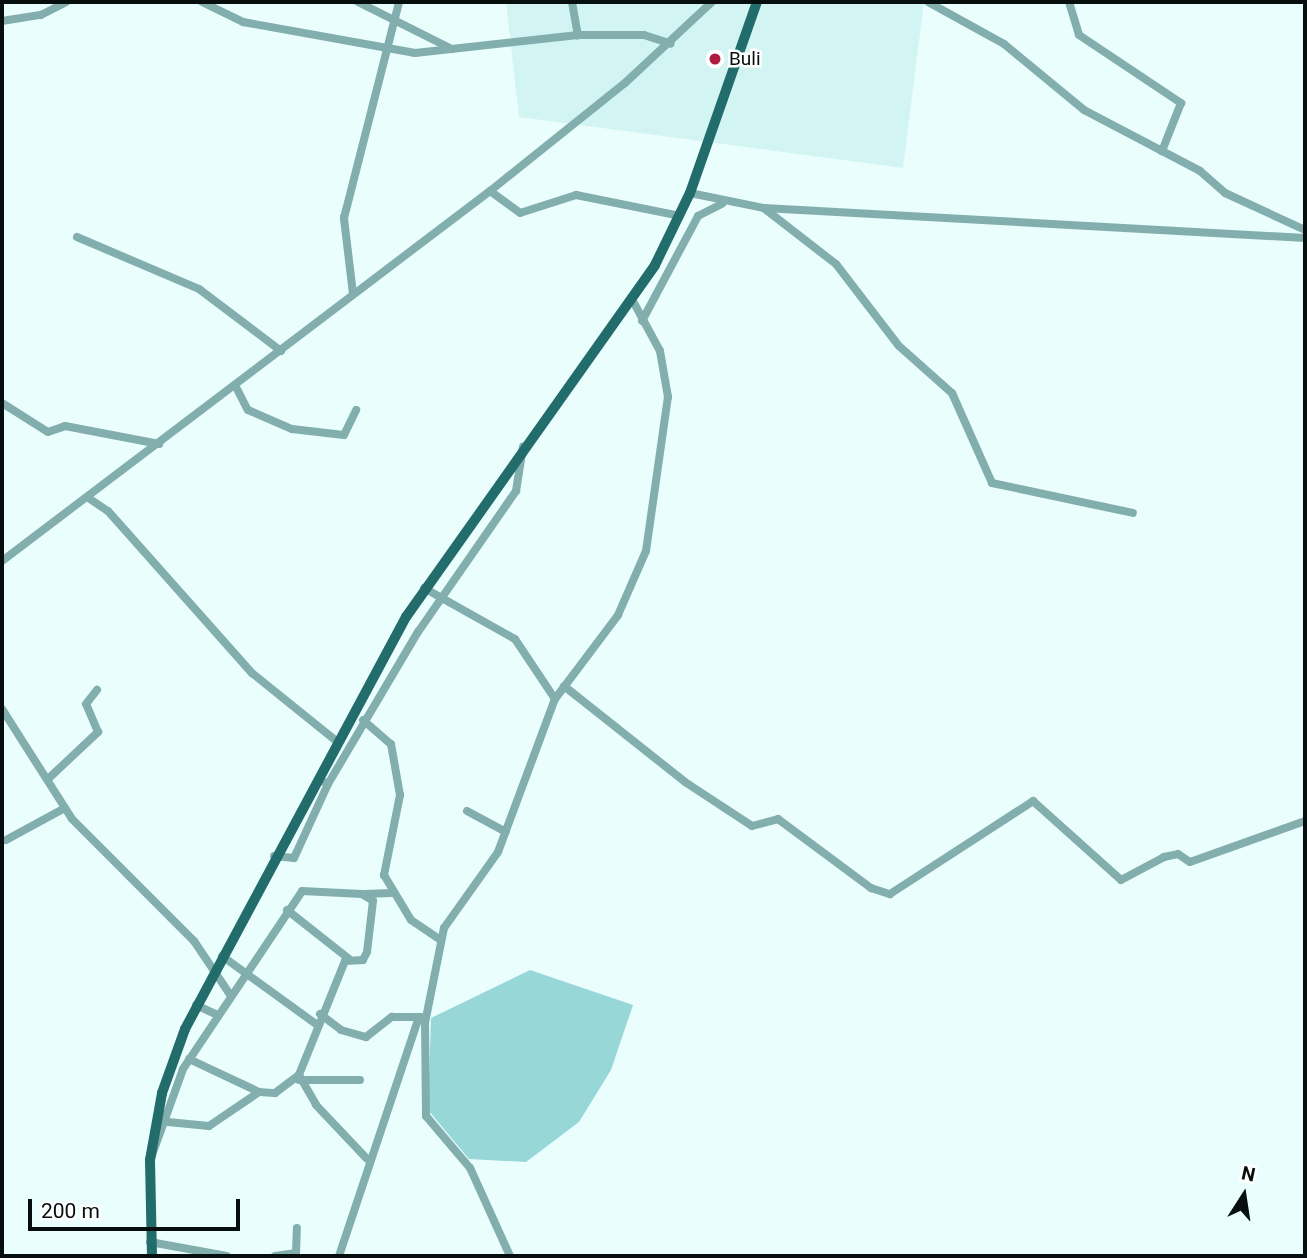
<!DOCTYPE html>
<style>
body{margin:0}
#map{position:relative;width:1307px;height:1258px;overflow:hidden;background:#ebfefe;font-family:Roboto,sans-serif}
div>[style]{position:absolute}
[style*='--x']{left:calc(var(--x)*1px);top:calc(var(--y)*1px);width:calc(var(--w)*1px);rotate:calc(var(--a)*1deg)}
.built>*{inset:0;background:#d2f5f4}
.green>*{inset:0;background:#98d7d7}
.minor>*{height:8px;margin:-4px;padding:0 4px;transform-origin:4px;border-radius:4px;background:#83aeae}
.major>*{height:10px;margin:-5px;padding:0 5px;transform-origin:5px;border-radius:5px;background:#236c6c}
.dots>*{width:19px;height:19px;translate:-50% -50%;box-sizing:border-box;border:4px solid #fff;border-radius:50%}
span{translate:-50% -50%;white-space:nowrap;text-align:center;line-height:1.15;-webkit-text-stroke:5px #fff;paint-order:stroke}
.poi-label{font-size:19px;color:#060e0e}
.left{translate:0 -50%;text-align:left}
.frame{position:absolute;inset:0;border:4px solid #060e0e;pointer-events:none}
.north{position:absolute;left:1209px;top:1160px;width:70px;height:70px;-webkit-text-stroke:5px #fff;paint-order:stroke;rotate:12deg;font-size:19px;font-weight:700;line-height:28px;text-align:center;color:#060e0e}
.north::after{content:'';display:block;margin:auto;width:24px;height:32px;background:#060e0e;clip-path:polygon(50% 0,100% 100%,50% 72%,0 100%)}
.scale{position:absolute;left:28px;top:1199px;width:212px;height:32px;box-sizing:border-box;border:4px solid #060e0e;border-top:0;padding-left:9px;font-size:21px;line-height:24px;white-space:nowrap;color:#060e0e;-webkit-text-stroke:5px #fff;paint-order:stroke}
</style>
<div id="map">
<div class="built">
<i style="clip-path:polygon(506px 2px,924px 2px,903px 168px,519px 117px)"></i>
</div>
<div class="green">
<i style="clip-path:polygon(530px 970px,633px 1005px,611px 1070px,579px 1122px,526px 1162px,469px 1159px,428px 1110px,431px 1018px)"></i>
</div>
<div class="minor">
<i style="--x:202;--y:2;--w:46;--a:26"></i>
<i style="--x:243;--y:22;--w:175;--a:10.2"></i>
<i style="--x:415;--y:53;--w:164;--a:-6.3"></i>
<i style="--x:578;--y:35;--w:66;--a:0"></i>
<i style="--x:644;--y:35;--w:28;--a:18"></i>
<i style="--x:358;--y:2;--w:105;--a:26.6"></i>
<i style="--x:572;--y:2;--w:34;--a:80"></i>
<i style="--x:928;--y:2;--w:87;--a:28.9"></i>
<i style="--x:1004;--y:44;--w:104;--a:39.5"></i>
<i style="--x:1084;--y:110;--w:131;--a:27.7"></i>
<i style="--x:1200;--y:171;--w:33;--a:41"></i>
<i style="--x:1225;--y:193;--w:88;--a:24.8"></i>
<i style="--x:1069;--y:2;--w:34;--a:73"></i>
<i style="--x:1079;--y:35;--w:123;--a:33.7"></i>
<i style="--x:1181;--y:103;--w:52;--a:111.6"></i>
<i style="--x:2;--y:21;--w:39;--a:-9"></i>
<i style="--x:41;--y:15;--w:28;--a:-27"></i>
<i style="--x:490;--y:191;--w:37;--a:36"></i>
<i style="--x:520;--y:213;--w:59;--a:-17.8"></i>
<i style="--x:576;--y:195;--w:106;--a:11.4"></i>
<i style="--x:690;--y:193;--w:76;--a:11.5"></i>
<i style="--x:764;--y:208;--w:542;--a:3.17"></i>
<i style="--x:765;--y:209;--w:90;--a:37.8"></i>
<i style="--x:836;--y:264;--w:103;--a:52.5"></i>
<i style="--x:899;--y:346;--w:71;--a:41.6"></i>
<i style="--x:952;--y:393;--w:98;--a:66"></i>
<i style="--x:992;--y:483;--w:144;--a:12"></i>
<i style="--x:77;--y:237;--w:133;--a:23.1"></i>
<i style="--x:199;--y:289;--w:103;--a:37.1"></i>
<i style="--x:353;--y:294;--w:77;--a:-96.8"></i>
<i style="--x:344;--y:218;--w:223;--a:-75.7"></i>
<i style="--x:642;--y:321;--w:119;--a:-61.9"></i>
<i style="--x:698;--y:216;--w:27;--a:-27"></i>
<i style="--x:235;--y:385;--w:28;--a:63"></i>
<i style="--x:248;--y:410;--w:48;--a:23.4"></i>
<i style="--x:292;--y:429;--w:52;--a:6.6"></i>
<i style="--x:344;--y:435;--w:28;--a:-64"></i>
<i style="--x:2;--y:403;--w:54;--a:32.2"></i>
<i style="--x:48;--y:432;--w:18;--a:-19"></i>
<i style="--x:65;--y:426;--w:96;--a:10.8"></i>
<i style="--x:87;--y:497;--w:25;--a:34"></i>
<i style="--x:108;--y:511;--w:217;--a:48.4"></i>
<i style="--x:252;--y:673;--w:107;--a:38.9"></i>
<i style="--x:2;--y:561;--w:612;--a:-37.17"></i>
<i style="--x:490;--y:191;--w:173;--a:-38.7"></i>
<i style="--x:625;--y:83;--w:119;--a:-43"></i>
<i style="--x:424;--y:588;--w:104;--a:29.3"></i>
<i style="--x:515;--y:639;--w:72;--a:56.3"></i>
<i style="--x:564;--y:686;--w:154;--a:38.4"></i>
<i style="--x:685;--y:782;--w:80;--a:33.3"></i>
<i style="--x:752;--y:826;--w:27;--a:-15"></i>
<i style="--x:778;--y:819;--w:116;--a:36.6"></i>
<i style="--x:871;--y:888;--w:20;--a:18"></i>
<i style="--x:890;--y:894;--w:171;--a:-33"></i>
<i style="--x:1033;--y:801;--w:118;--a:41.9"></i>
<i style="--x:1121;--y:880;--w:49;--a:-28.1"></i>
<i style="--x:1164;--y:857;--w:14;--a:-12"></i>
<i style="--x:1178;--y:854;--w:14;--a:34"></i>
<i style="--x:1190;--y:862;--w:122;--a:-19.6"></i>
<i style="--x:2;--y:709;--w:130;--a:57.5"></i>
<i style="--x:72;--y:819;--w:173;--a:45"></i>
<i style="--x:194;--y:941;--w:66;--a:56.1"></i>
<i style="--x:363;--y:720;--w:37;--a:41"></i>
<i style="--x:391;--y:744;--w:52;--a:80"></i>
<i style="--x:400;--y:795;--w:82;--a:101.3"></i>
<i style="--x:384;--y:875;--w:52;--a:59"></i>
<i style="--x:411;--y:920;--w:36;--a:34"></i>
<i style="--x:48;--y:779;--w:69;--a:-43.2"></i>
<i style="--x:98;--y:732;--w:30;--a:-113"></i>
<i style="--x:86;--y:704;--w:18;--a:-52"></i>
<i style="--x:328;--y:784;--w:177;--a:-59.4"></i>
<i style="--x:418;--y:632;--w:172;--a:-55.2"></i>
<i style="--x:516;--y:491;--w:45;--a:-81"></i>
<i style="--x:467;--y:811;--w:44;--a:28.3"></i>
<i style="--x:6;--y:840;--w:67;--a:-28.5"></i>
<i style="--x:274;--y:856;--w:20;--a:6"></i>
<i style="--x:294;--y:858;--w:81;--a:-65.3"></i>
<i style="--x:328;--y:784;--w:4;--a:-153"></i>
<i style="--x:365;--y:894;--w:26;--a:-2"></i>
<i style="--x:287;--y:910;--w:79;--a:38.3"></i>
<i style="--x:222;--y:956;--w:116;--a:35.9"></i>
<i style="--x:196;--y:1005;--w:23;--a:25"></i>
<i style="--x:320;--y:1014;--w:26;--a:37"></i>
<i style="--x:341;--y:1030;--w:26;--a:16"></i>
<i style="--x:366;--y:1037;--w:33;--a:-38"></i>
<i style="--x:392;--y:1017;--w:29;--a:0"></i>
<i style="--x:189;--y:1059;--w:77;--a:25.2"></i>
<i style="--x:259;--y:1092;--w:16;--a:4"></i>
<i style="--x:275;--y:1093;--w:30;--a:-37"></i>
<i style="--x:299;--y:1080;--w:61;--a:0"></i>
<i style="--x:168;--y:1122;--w:41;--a:5.6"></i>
<i style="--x:209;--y:1126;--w:60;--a:-34.2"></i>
<i style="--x:151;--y:1158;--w:95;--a:-70.2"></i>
<i style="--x:183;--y:1069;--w:214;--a:-56.2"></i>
<i style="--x:302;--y:891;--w:60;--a:2.9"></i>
<i style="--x:362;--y:894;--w:13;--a:32"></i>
<i style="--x:373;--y:901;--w:51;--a:96.7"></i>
<i style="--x:367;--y:952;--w:9;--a:117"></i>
<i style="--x:363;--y:960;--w:18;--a:177"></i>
<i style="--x:345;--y:961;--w:123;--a:112"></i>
<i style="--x:299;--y:1075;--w:34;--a:60"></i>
<i style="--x:316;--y:1105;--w:74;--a:46.6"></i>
<i style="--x:150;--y:1242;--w:78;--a:10.3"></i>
<i style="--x:275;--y:1256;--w:21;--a:-8"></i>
<i style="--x:296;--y:1253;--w:25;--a:-88"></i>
<i style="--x:339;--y:1256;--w:252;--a:-71.5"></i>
<i style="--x:510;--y:1256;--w:97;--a:-114.4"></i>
<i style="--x:470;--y:1168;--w:68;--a:-130.2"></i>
<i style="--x:426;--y:1116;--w:93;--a:-90.6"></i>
<i style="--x:425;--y:1023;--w:97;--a:-78.7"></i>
<i style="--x:444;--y:928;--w:93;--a:-54.6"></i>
<i style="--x:498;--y:852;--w:163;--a:-69.6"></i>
<i style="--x:555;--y:699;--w:105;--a:-53.1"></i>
<i style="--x:618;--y:615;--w:70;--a:-66.4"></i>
<i style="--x:646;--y:551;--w:156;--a:-81.9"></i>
<i style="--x:668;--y:397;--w:47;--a:-99.9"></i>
<i style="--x:660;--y:351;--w:57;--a:-118.4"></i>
</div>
<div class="major">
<i style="--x:152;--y:1256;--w:96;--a:-91.2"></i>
<i style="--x:150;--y:1160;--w:68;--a:-79.8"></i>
<i style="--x:162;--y:1093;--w:68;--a:-70.2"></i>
<i style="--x:185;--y:1029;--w:468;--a:-61.8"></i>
<i style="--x:406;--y:617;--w:431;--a:-54.7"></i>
<i style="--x:655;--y:265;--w:80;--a:-64.1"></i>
<i style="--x:690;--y:193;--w:202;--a:-70.7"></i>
</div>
<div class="dots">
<i style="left:715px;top:59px;background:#af1c42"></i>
</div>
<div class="poi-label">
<span class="left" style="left:729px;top:59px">Buli</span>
</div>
<div class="frame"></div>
<div class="north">N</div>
<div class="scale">200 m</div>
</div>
